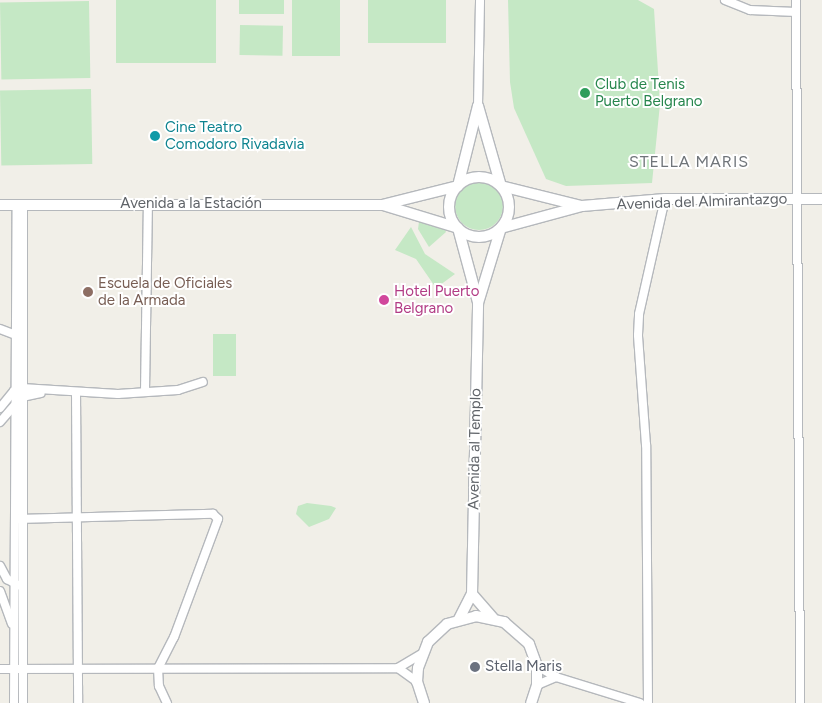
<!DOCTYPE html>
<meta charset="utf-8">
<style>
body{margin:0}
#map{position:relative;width:822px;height:703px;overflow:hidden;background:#f1efe8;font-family:Figtree,sans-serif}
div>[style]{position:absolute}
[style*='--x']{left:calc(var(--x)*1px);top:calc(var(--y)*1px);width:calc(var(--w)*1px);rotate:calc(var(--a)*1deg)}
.green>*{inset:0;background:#c5e8c5;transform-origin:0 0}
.round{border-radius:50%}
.roads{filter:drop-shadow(1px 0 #b5b8bc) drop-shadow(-1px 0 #b5b8bc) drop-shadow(0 1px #b5b8bc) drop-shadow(0 -1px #b5b8bc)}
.minor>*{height:8px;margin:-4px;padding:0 4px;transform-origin:4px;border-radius:4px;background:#fff}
.tertiary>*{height:10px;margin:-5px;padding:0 5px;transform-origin:5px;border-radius:5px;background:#fff}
.tertiary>.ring{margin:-5px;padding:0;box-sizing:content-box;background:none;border:10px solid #fff;border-radius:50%}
.dots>*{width:14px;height:14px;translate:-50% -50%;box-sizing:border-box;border:2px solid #fff;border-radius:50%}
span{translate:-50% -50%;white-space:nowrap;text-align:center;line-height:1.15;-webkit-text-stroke:4px #fff;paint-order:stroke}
.leisure-label{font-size:15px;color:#27864d}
.left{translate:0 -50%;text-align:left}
.culture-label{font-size:15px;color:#0d838f}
.street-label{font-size:15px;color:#5f6368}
.education-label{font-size:15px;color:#785e54}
.hotel-label{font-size:15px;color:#b23c85}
.worship-label{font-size:15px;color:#5b616d}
.neighbourhood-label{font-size:16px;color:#70757a;letter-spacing:1px}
</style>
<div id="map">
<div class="green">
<i style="left:116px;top:0;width:100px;height:63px"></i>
<i style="left:239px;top:0;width:45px;height:14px"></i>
<i style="left:292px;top:0;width:48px;height:56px"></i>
<i style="left:368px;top:0;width:78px;height:43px"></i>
<i style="clip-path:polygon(508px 0,638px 0,654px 9px,660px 104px,652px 183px,566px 186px,546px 179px,514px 108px,510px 82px)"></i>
<i style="left:89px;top:1px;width:77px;height:89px;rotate:89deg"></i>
<i style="left:240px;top:25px;width:43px;height:30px;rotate:1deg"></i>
<i style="left:91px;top:89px;width:75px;height:91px;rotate:89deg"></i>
<i class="round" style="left:455px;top:182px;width:48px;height:48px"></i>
<i style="clip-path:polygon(419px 222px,445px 230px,446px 232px,429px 247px,418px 229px)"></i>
<i style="clip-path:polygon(411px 227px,425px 254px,455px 274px,436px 288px,416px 259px,395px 250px)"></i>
<i style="left:213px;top:334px;width:23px;height:42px"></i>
<i style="clip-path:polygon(307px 503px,331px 506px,336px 508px,329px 519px,309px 527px,296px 514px,298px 506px)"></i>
</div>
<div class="roads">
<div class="minor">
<i style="--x:725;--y:0;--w:27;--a:22"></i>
<i style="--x:750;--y:10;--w:46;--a:2.5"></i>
<i style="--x:796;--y:0;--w:703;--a:89.67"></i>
<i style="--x:478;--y:106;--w:106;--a:-88.9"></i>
<i style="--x:0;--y:329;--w:19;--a:21"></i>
<i style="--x:145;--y:391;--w:187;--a:-89.1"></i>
<i style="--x:76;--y:392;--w:311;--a:89.6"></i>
<i style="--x:0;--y:408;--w:22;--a:-51"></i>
<i style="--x:14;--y:391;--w:9;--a:-21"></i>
<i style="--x:22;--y:388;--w:96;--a:3.6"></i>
<i style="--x:118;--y:394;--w:60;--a:-3.8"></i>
<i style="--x:178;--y:390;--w:26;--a:-18"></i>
<i style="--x:0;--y:422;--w:33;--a:-49"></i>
<i style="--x:22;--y:397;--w:19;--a:-12"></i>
<i style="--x:17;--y:519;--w:196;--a:-1.5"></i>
<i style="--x:213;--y:514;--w:7;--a:45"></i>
<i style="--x:218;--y:519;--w:126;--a:110.4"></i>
<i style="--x:174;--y:637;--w:35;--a:117"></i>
<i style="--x:158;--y:668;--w:18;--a:87"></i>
<i style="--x:159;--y:686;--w:19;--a:65"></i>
<i style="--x:0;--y:566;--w:15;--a:62"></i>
<i style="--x:7;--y:579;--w:13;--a:29"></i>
<i style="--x:0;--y:591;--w:35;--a:70"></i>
<i style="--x:537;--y:666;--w:22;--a:30"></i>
<i style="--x:556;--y:677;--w:88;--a:17.2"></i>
<i style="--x:398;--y:668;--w:24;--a:36"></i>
<i style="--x:0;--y:669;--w:398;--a:-0.1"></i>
<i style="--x:398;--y:668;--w:27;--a:-31"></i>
<i style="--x:537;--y:685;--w:21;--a:-23"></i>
<i style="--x:14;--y:703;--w:498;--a:-89.7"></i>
<i style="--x:23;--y:703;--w:498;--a:-90"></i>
<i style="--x:648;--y:703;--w:258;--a:-90.4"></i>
<i style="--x:646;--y:445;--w:110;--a:-94.2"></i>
<i style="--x:638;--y:335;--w:21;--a:-87"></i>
<i style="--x:639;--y:314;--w:118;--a:-77.3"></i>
</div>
<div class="tertiary">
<i style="--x:478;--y:106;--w:83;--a:74"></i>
<i style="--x:501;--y:186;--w:82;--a:14"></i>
<i class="ring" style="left:449px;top:177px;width:50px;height:50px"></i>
<i style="--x:0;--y:205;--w:382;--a:0"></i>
<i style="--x:382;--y:205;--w:78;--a:-14"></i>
<i style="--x:458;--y:186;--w:82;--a:-76"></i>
<i style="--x:383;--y:205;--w:78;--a:17"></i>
<i style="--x:458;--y:228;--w:77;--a:74.9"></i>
<i style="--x:472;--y:594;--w:32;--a:49"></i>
<i style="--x:459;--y:619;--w:28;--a:-63"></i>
<i style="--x:472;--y:594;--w:291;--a:-88.8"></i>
<i style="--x:478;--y:303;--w:78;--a:-73"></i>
<i style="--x:501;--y:228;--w:84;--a:-15.2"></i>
<i style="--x:582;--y:206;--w:83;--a:-4.8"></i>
<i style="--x:665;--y:199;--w:157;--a:0"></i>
<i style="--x:424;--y:703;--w:22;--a:-108"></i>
<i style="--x:417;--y:682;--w:14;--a:-86"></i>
<i style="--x:418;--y:668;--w:28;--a:-69"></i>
<i style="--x:428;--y:642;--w:26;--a:-43"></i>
<i style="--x:447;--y:624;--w:30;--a:-15"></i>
<i style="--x:476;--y:616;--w:29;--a:12"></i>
<i style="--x:504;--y:622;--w:33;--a:41"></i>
<i style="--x:529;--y:644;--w:23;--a:70"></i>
<i style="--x:537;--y:666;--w:19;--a:90"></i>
<i style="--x:537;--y:685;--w:19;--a:108"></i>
</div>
</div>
<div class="dots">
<i style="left:585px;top:93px;background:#2e9e5b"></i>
<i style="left:155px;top:136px;background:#0f9aa8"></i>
<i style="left:88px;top:292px;background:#8d6e63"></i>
<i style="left:384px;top:300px;background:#d1479c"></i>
<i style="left:475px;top:667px;background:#6b7280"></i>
</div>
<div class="leisure-label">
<span class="left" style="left:595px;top:93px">Club de Tenis<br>Puerto Belgrano</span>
</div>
<div class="culture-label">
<span class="left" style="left:165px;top:136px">Cine Teatro<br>Comodoro Rivadavia</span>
</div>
<div class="street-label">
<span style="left:702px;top:202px;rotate:-2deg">Avenida del Almirantazgo</span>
<span style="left:191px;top:204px">Avenida a la Estación</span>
<span style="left:475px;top:449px;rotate:-89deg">Avenida al Templo</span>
</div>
<div class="education-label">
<span class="left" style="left:98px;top:292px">Escuela de Oficiales<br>de la Armada</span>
</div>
<div class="hotel-label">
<span class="left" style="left:394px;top:300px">Hotel Puerto<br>Belgrano</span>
</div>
<div class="worship-label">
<span class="left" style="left:485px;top:667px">Stella Maris</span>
</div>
<div class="neighbourhood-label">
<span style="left:689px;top:162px">STELLA MARIS</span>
</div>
</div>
